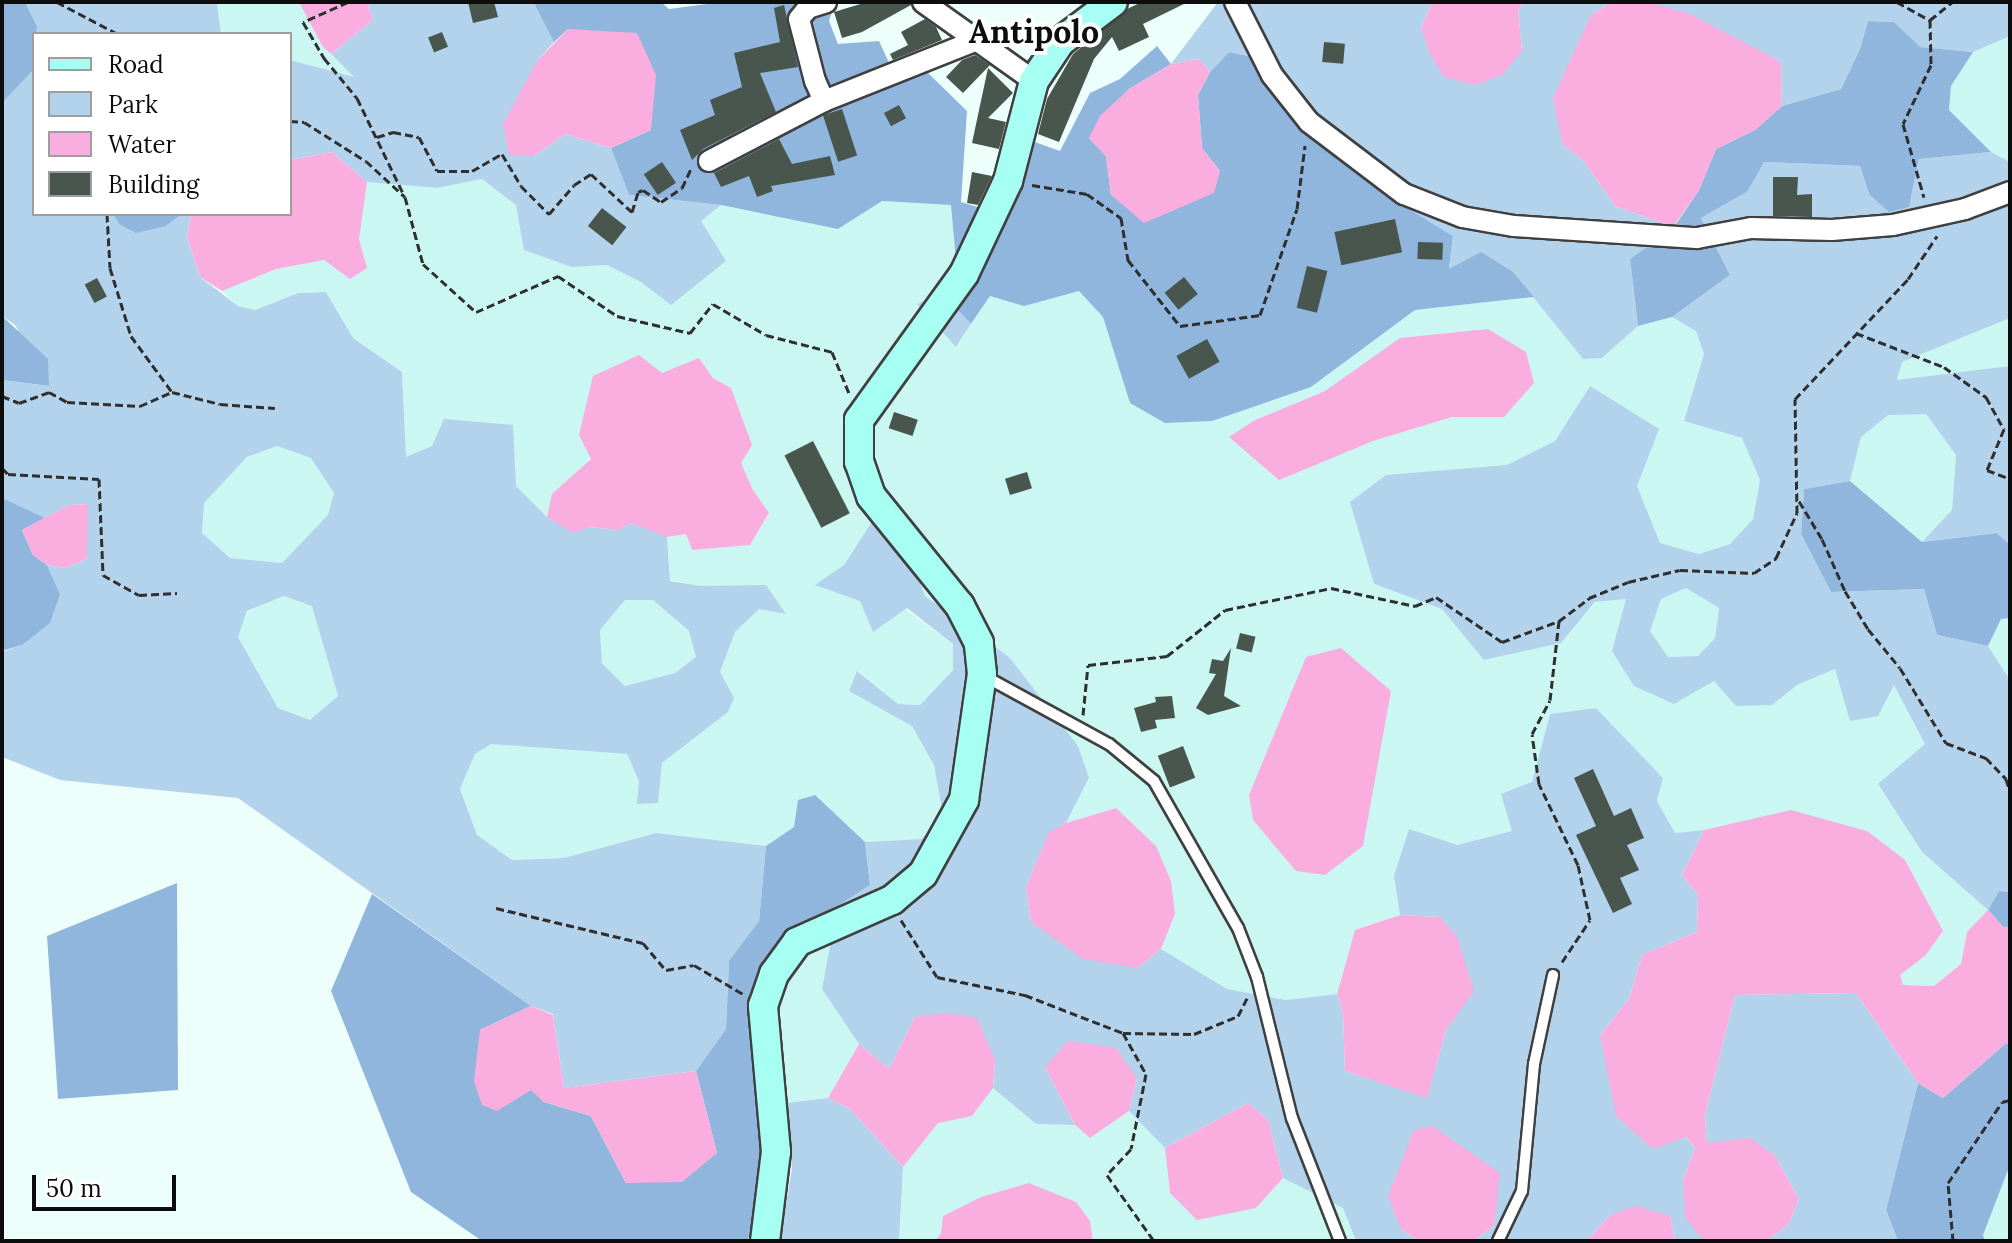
<!DOCTYPE html>
<style>
body{margin:0}
#map{position:relative;width:2012px;height:1243px;overflow:hidden;background:#ecfffb;font-family:Lora,serif}
div>[style]{position:absolute}
[style*='--x']{left:calc(var(--x)*1px);top:calc(var(--y)*1px);width:calc(var(--w)*1px);rotate:calc(var(--a)*1deg)}
.farmland>*{inset:0;background:#caf7f2}
.green>*{inset:0;background:#b3d2ec}
.forest>*{inset:0;background:#91b6de}
.water>*{inset:0;background:#faaddf}
.building>*{inset:0;background:#48564d;transform-origin:0 0}
.path>*{height:3px;margin-top:-1.5px;transform-origin:0;background:repeating-linear-gradient(90deg,#2f2f2f 0 8px,transparent 0 12px)}
.roads{filter:drop-shadow(2px 0 #404040) drop-shadow(-2px 0 #404040) drop-shadow(0 2px #404040) drop-shadow(0 -2px #404040)}
.lane>*{height:10px;margin:-5px;padding:0 5px;transform-origin:5px;border-radius:5px;background:#fff}
.street>*{height:20px;margin:-10px;padding:0 10px;transform-origin:10px;border-radius:10px;background:#fff}
.secondary>*{height:28px;margin:-14px;padding:0 14px;transform-origin:14px;border-radius:14px;background:#a7fff3}
span{translate:-50% -50%;white-space:nowrap;text-align:center;line-height:1.15;-webkit-text-stroke:8px #fff;paint-order:stroke}
.quarter-label{font-size:32px;color:#0d0d0d;font-weight:700}
.frame{position:absolute;inset:0;border:4px solid #0d0d0d;pointer-events:none}
.legend{position:absolute;left:32px;top:32px;width:260px;height:184px;box-sizing:border-box;background:#fff;border:2px solid #9e9e9e;margin:0;padding:10px 14px;list-style:none;font-size:24px;color:#0d0d0d}
.legend li{display:flex;align-items:center;gap:16px;height:40px}
.legend b{width:40px;border:2px solid #9e9e9e}
.scale{position:absolute;left:32px;top:1175px;width:144px;height:36px;box-sizing:border-box;border:4px solid #0d0d0d;border-top:0;padding-left:10px;font-size:24px;line-height:28px;white-space:nowrap;color:#0d0d0d;-webkit-text-stroke:6px #fff;paint-order:stroke}
</style>
<div id="map">
<div class="farmland">
<i style="clip-path:polygon(217px 2px,299px 2px,323px 47px,356px 78px,290px 60px,290px 34px,221px 34px)"></i>
<i style="clip-path:polygon(2010px 36px,2010px 162px,1991px 152px,1949px 110px,1951px 86px,1973px 52px)"></i>
<i style="clip-path:polygon(evenodd,482px 179px,516px 205px,572px 267px,607px 265px,641px 282px,671px 305px,701px 221px,721px 205px,838px 228px,882px 201px,952px 205px,957px 271px,943px 294px,918px 304px,957px 346px,990px 296px,1024px 305px,1079px 291px,1103px 317px,1130px 402px,1311px 387px,1415px 310px,1534px 297px,1583px 359px,1602px 358px,1638px 326px,1672px 317px,1696px 331px,1704px 354px,1684px 421px,1742px 438px,1760px 480px,1753px 519px,1730px 544px,1699px 554px,1660px 543px,1590px 386px,1555px 441px,1506px 466px,1386px 475px,1373px 584px,1442px 609px,1485px 660px,1561px 643px,1596px 602px,1627px 599px,1612px 651px,1715px 681px,1772px 705px,1797px 685px,1835px 669px,1851px 721px,1894px 684px,1925px 744px,1878px 785px,1922px 852px,1988px 910px,1967px 932px,1961px 964px,1934px 986px,1903px 985px,1900px 975px,1925px 956px,1704px 830px,1675px 833px,1657px 801px,1663px 778px,1596px 708px,1550px 714px,1532px 783px,1512px 831px,1457px 845px,1394px 876px,1400px 915px,1355px 930px,1337px 994px,1286px 1000px,1227px 989px,1161px 949px,1175px 914px,1116px 808px,1066px 823px,1089px 779px,1009px 657px,925px 596px,909px 555px,871px 523px,844px 565px,953px 644px,953px 670px,920px 705px,898px 704px,858px 671px,849px 691px,912px 725px,934px 765px,943px 815px,922px 839px,865px 842px,815px 796px,794px 827px,766px 846px,656px 833px,564px 858px,512px 860px,477px 835px,460px 789px,475px 754px,491px 744px,627px 754px,639px 781px,728px 712px,720px 672px,735px 632px,759px 608px,785px 614px,766px 585px,701px 586px,670px 580px,667px 537px,686px 534px,692px 550px,750px 545px,769px 514px,753px 490px,741px 463px,731px 388px,713px 378px,699px 359px,662px 374px,577px 474px,553px 494px,547px 517px,515px 486px,432px 446px,406px 458px,402px 372px,353px 338px,326px 292px,298px 293px,254px 310px,238px 306px,222px 291px,276px 269px,324px 260px,350px 279px,367px 182px,437px 188px,482px 179px,1325px 391px,1504px 417px,1452px 417px,1373px 441px,1229px 437px,1253px 421px,1325px 391px)"></i>
<i style="clip-path:polygon(2010px 318px,2010px 366px,1897px 381px,1902px 362px)"></i>
<i style="clip-path:polygon(1888px 414px,1926px 414px,1956px 455px,1952px 510px,1922px 542px,1850px 481px,1861px 437px)"></i>
<i style="clip-path:polygon(277px 446px,311px 458px,334px 493px,329px 515px,282px 563px,230px 558px,202px 533px,203px 503px,247px 457px)"></i>
<i style="clip-path:polygon(1686px 588px,1719px 608px,1715px 638px,1698px 656px,1668px 657px,1649px 631px,1661px 599px)"></i>
<i style="clip-path:polygon(284px 596px,312px 606px,338px 696px,310px 720px,278px 708px,238px 637px,247px 612px)"></i>
<i style="clip-path:polygon(625px 600px,653px 600px,689px 631px,696px 657px,675px 673px,625px 686px,602px 663px,600px 630px)"></i>
<i style="clip-path:polygon(2001px 618px,2010px 618px,2010px 680px,1988px 646px)"></i>
<i style="clip-path:polygon(831px 940px,822px 989px,859px 1044px,828px 1098px,786px 1103px,777px 989px,801px 957px)"></i>
<i style="clip-path:polygon(993px 1088px,1036px 1124px,1075px 1125px,1090px 1138px,1129px 1111px,1165px 1148px,1170px 1193px,1256px 1208px,1283px 1178px,1343px 1208px,1356px 1241px,1093px 1241px,1090px 1221px,941px 1233px,935px 1241px,899px 1241px,903px 1167px,938px 1122px,972px 1116px)"></i>
<i style="clip-path:polygon(2010px 1165px,2010px 1241px,1985px 1241px,1983px 1235px)"></i>
</div>
<div class="green">
<i style="clip-path:polygon(25px 2px,217px 2px,221px 34px,36px 34px,37px 26px)"></i>
<i style="clip-path:polygon(367px 2px,536px 2px,554px 42px,537px 61px,534px 156px,565px 134px,611px 148px,629px 195px,721px 205px,701px 221px,726px 261px,671px 305px,641px 282px,607px 265px,572px 267px,524px 250px,516px 205px,482px 179px,437px 188px,367px 182px,332px 152px,290px 160px,290px 60px,354px 77px,331px 54px,373px 20px)"></i>
<i style="clip-path:polygon(1218px 2px,1432px 2px,1421px 28px,1522px 51px,1518px 9px,1525px 2px,1612px 2px,1591px 15px,1577px 49px,1563px 145px,1583px 160px,1615px 206px,1673px 227px,1630px 259px,1638px 326px,1602px 358px,1583px 359px,1513px 272px,1449px 269px,1453px 236px,1401px 204px,1316px 112px,1278px 62px,1229px 52px,1210px 72px,1199px 59px,1171px 64px)"></i>
<i style="clip-path:polygon(1648px 2px,2010px 2px,2010px 36px,1973px 52px,1919px 47px,1894px 22px,1868px 21px,1860px 49px,1841px 89px,1782px 106px,1781px 62px)"></i>
<i style="clip-path:polygon(evenodd,34px 63px,34px 214px,113px 214px,119px 224px,166px 226px,182px 214px,191px 214px,187px 237px,200px 277px,238px 306px,255px 310px,298px 293px,326px 292px,353px 338px,402px 372px,406px 457px,432px 446px,444px 419px,513px 425px,516px 486px,547px 517px,589px 527px,619px 530px,631px 523px,652px 528px,667px 537px,670px 581px,701px 586px,766px 585px,786px 614px,759px 609px,735px 632px,720px 672px,734px 698px,728px 712px,662px 763px,658px 803px,637px 804px,639px 781px,627px 754px,491px 744px,475px 754px,460px 789px,477px 835px,512px 860px,564px 858px,656px 833px,766px 846px,759px 921px,729px 962px,726px 1029px,696px 1071px,564px 1088px,553px 1014px,531px 1006px,238px 798px,60px 780px,2px 757px,2px 652px,22px 645px,60px 594px,47px 565px,65px 568px,87px 559px,87px 504px,69px 505px,45px 518px,2px 500px,2px 380px,48px 386px,15px 325px,2px 316px,2px 103px,33px 69px,34px 63px,277px 446px,311px 458px,334px 493px,328px 515px,282px 563px,230px 558px,202px 533px,204px 503px,247px 457px,277px 446px,34px 63px,284px 596px,312px 606px,338px 696px,310px 720px,278px 708px,238px 637px,247px 611px,284px 596px,34px 63px,625px 600px,653px 600px,689px 631px,696px 657px,675px 673px,625px 686px,602px 663px,600px 630px,625px 600px)"></i>
<i style="clip-path:polygon(evenodd,1991px 152px,2010px 162px,2010px 318px,1902px 362px,1897px 380px,2010px 366px,2010px 545px,1997px 533px,1922px 542px,1952px 510px,1956px 455px,1926px 414px,1888px 415px,1861px 437px,1850px 481px,1804px 489px,1801px 534px,1831px 592px,1924px 589px,1937px 635px,1988px 646px,2010px 680px,2010px 892px,1999px 891px,1988px 910px,1922px 852px,1878px 784px,1925px 744px,1894px 685px,1878px 716px,1850px 721px,1835px 669px,1797px 685px,1772px 705px,1736px 706px,1714px 681px,1674px 704px,1634px 686px,1612px 651px,1626px 599px,1595px 602px,1561px 643px,1484px 660px,1442px 609px,1374px 584px,1350px 502px,1386px 475px,1507px 465px,1555px 441px,1590px 386px,1659px 429px,1637px 486px,1660px 543px,1699px 554px,1730px 544px,1753px 519px,1760px 480px,1742px 438px,1684px 421px,1704px 354px,1696px 331px,1672px 317px,1730px 275px,1701px 218px,1747px 192px,1763px 162px,1860px 166px,1869px 194px,1909px 207px,1919px 159px,1991px 152px,1686px 588px,1719px 608px,1715px 638px,1698px 656px,1668px 657px,1650px 631px,1661px 599px,1686px 588px)"></i>
<i style="clip-path:polygon(943px 294px,971px 324px,956px 347px,917px 304px)"></i>
<i style="clip-path:polygon(871px 523px,909px 555px,925px 596px,1009px 657px,1078px 746px,1089px 778px,1066px 823px,1049px 833px,1026px 887px,1031px 922px,1137px 968px,1161px 949px,1227px 989px,1286px 1000px,1337px 994px,1343px 1014px,1345px 1071px,1427px 1097px,1446px 1030px,1440px 917px,1400px 915px,1394px 876px,1409px 829px,1457px 845px,1512px 831px,1501px 794px,1532px 782px,1550px 714px,1596px 708px,1663px 778px,1657px 801px,1675px 833px,1704px 830px,1682px 875px,1698px 895px,1697px 932px,1642px 955px,1629px 999px,1600px 1035px,1695px 1148px,1683px 1181px,1702px 1239px,1715px 1241px,1675px 1241px,1670px 1216px,1610px 1215px,1587px 1241px,1473px 1241px,1494px 1226px,1401px 1229px,1418px 1241px,1356px 1241px,1343px 1208px,1283px 1178px,1268px 1120px,1248px 1103px,1165px 1148px,1129px 1111px,1137px 1078px,1045px 1067px,1075px 1125px,1036px 1124px,993px 1088px,995px 1060px,915px 1017px,889px 1069px,859px 1044px,822px 989px,831px 940px,818px 916px,870px 885px,865px 842px,922px 839px,943px 815px,934px 765px,912px 726px,849px 691px,857px 671px,898px 704px,920px 705px,953px 670px,953px 644px,907px 608px,873px 632px,860px 601px,815px 585px,844px 565px)"></i>
<i style="clip-path:polygon(1856px 993px,1918px 1083px,1886px 1210px,1898px 1241px,1766px 1241px,1789px 1224px,1799px 1199px,1775px 1156px,1707px 1144px,1705px 1115px,1735px 995px)"></i>
<i style="clip-path:polygon(828px 1098px,850px 1109px,903px 1167px,899px 1241px,780px 1241px,792px 1168px,786px 1103px)"></i>
</div>
<div class="forest">
<i style="clip-path:polygon(2px 2px,25px 2px,37px 26px,34px 69px,2px 103px)"></i>
<i style="clip-path:polygon(661px 2px,669px 9px,722px 2px,835px 2px,829px 21px,838px 44px,879px 41px,896px 78px,925px 70px,967px 111px,961px 202px,1004px 215px,1032px 141px,1060px 151px,1090px 93px,1120px 79px,1157px 46px,1171px 64px,1129px 89px,1089px 138px,1106px 156px,1111px 195px,1220px 171px,1202px 148px,1198px 95px,1210px 72px,1229px 52px,1278px 62px,1316px 112px,1401px 204px,1453px 236px,1449px 269px,1481px 252px,1513px 272px,1534px 297px,1415px 310px,1311px 387px,1212px 421px,1165px 423px,1130px 403px,1103px 317px,1079px 291px,1024px 306px,990px 296px,971px 324px,943px 294px,957px 271px,951px 205px,882px 201px,838px 229px,721px 205px,629px 195px,611px 148px,651px 130px,568px 29px,554px 42px,534px 3px)"></i>
<i style="clip-path:polygon(1868px 21px,1894px 22px,1920px 47px,1973px 52px,1951px 86px,1949px 110px,1991px 152px,1919px 159px,1909px 207px,1889px 212px,1869px 194px,1860px 166px,1764px 162px,1747px 192px,1701px 218px,1730px 275px,1672px 317px,1638px 326px,1630px 259px,1674px 227px,1699px 190px,1716px 149px,1755px 130px,1782px 106px,1841px 89px,1860px 49px)"></i>
<i style="clip-path:polygon(113px 214px,182px 214px,166px 226px,136px 233px,119px 224px)"></i>
<i style="clip-path:polygon(2px 316px,48px 359px,49px 386px,2px 380px)"></i>
<i style="clip-path:polygon(1850px 481px,1922px 542px,1997px 533px,2010px 545px,2010px 618px,2001px 619px,1988px 646px,1937px 635px,1924px 589px,1831px 592px,1801px 534px,1804px 489px)"></i>
<i style="clip-path:polygon(4px 499px,45px 518px,22px 530px,33px 555px,47px 565px,60px 594px,50px 623px,22px 645px,2px 651px)"></i>
<i style="clip-path:polygon(815px 795px,865px 842px,870px 885px,786px 939px,762px 967px,753px 1026px,769px 1144px,748px 1241px,482px 1241px,411px 1192px,331px 991px,372px 894px,531px 1006px,480px 1030px,497px 1110px,531px 1089px,544px 1102px,591px 1116px,626px 1183px,717px 1153px,696px 1071px,726px 1029px,729px 961px,759px 921px,766px 846px,794px 827px,798px 800px)"></i>
<i style="clip-path:polygon(177px 883px,178px 1090px,58px 1099px,47px 936px)"></i>
<i style="clip-path:polygon(1999px 891px,2010px 892px,2010px 928px,2003px 927px,1988px 910px)"></i>
<i style="clip-path:polygon(2005px 1044px,2010px 1044px,2010px 1165px,1983px 1235px,1985px 1241px,1898px 1241px,1886px 1210px,1918px 1083px,1943px 1098px)"></i>
</div>
<div class="water">
<i style="clip-path:polygon(299px 2px,367px 2px,373px 20px,331px 54px,323px 47px)"></i>
<i style="clip-path:polygon(1432px 2px,1525px 2px,1518px 9px,1522px 51px,1502px 75px,1475px 85px,1444px 77px,1430px 54px,1421px 28px)"></i>
<i style="clip-path:polygon(1612px 2px,1648px 2px,1690px 14px,1781px 62px,1782px 106px,1755px 130px,1716px 149px,1699px 190px,1673px 227px,1615px 206px,1583px 160px,1563px 145px,1553px 98px,1591px 15px)"></i>
<i style="clip-path:polygon(568px 29px,637px 33px,656px 75px,651px 130px,611px 148px,565px 134px,534px 156px,509px 155px,503px 124px,537px 61px)"></i>
<i style="clip-path:polygon(1199px 59px,1210px 72px,1198px 95px,1202px 148px,1220px 171px,1214px 193px,1144px 223px,1111px 195px,1106px 156px,1089px 138px,1100px 116px,1129px 89px,1171px 64px)"></i>
<i style="clip-path:polygon(332px 152px,367px 182px,359px 239px,367px 268px,350px 279px,324px 260px,276px 269px,222px 291px,200px 277px,187px 237px,191px 214px,290px 214px,290px 160px)"></i>
<i style="clip-path:polygon(1488px 329px,1526px 352px,1534px 383px,1504px 417px,1452px 417px,1373px 441px,1279px 480px,1229px 437px,1253px 421px,1325px 391px,1400px 338px)"></i>
<i style="clip-path:polygon(639px 355px,662px 373px,699px 358px,713px 378px,731px 388px,752px 445px,741px 463px,753px 490px,769px 513px,750px 545px,692px 550px,686px 534px,667px 537px,631px 523px,619px 530px,589px 527px,573px 533px,547px 517px,552px 494px,591px 459px,579px 435px,593px 376px)"></i>
<i style="clip-path:polygon(88px 504px,87px 559px,65px 568px,47px 565px,33px 555px,22px 530px,69px 505px)"></i>
<i style="clip-path:polygon(1341px 648px,1391px 691px,1363px 846px,1325px 875px,1296px 871px,1253px 820px,1249px 795px,1306px 657px)"></i>
<i style="clip-path:polygon(1116px 808px,1156px 846px,1171px 881px,1175px 914px,1161px 949px,1137px 968px,1083px 959px,1031px 922px,1026px 887px,1049px 832px,1066px 823px)"></i>
<i style="clip-path:polygon(1791px 810px,1867px 831px,1905px 860px,1943px 931px,1925px 956px,1900px 975px,1903px 985px,1934px 986px,1961px 964px,1967px 932px,1988px 910px,2003px 927px,2010px 928px,2010px 1044px,2005px 1044px,1943px 1098px,1918px 1083px,1856px 993px,1735px 995px,1705px 1115px,1707px 1143px,1750px 1138px,1775px 1156px,1799px 1199px,1789px 1224px,1766px 1241px,1702px 1239px,1685px 1217px,1683px 1181px,1695px 1148px,1686px 1137px,1653px 1149px,1616px 1116px,1600px 1035px,1629px 999px,1642px 955px,1697px 932px,1698px 895px,1682px 875px,1704px 830px)"></i>
<i style="clip-path:polygon(1400px 915px,1440px 917px,1457px 937px,1474px 991px,1446px 1030px,1427px 1098px,1345px 1071px,1343px 1014px,1337px 994px,1355px 930px)"></i>
<i style="clip-path:polygon(531px 1006px,553px 1015px,564px 1088px,696px 1071px,717px 1153px,682px 1182px,626px 1183px,591px 1116px,544px 1102px,531px 1090px,497px 1111px,482px 1105px,474px 1081px,480px 1030px)"></i>
<i style="clip-path:polygon(945px 1013px,977px 1018px,995px 1060px,993px 1088px,972px 1116px,938px 1123px,903px 1167px,850px 1109px,828px 1098px,859px 1044px,889px 1069px,915px 1017px)"></i>
<i style="clip-path:polygon(1068px 1041px,1116px 1048px,1137px 1078px,1129px 1111px,1090px 1138px,1075px 1125px,1045px 1067px)"></i>
<i style="clip-path:polygon(1248px 1103px,1268px 1120px,1283px 1178px,1256px 1208px,1197px 1220px,1170px 1193px,1165px 1148px)"></i>
<i style="clip-path:polygon(1432px 1126px,1500px 1173px,1494px 1226px,1473px 1241px,1418px 1241px,1401px 1229px,1388px 1196px,1414px 1130px)"></i>
<i style="clip-path:polygon(1029px 1183px,1076px 1202px,1090px 1221px,1093px 1241px,935px 1241px,941px 1233px,943px 1216px,981px 1197px)"></i>
<i style="clip-path:polygon(1636px 1206px,1670px 1216px,1675px 1241px,1587px 1241px,1610px 1215px)"></i>
</div>
<div class="building">
<i style="clip-path:polygon(468px 2px,494px 2px,498px 17px,473px 23px)"></i>
<i style="clip-path:polygon(867px 2px,910px 2px,911px 5px,862px 32px,842px 38px,834px 12px)"></i>
<i style="clip-path:polygon(1142px 2px,1188px 2px,1143px 24px,1149px 37px,1119px 51px,1112px 37px,1094px 59px,1059px 142px,1038px 134px,1047px 99px,1073px 54px,1129px 8px)"></i>
<i style="clip-path:polygon(784px 5px,798px 67px,760px 73px,776px 112px,703px 149px,692px 160px,680px 130px,715px 115px,710px 100px,742px 87px,734px 53px,780px 42px,774px 8px)"></i>
<i style="clip-path:polygon(925px 19px,936px 27px,942px 40px,893px 60px,890px 54px,908px 45px,901px 32px)"></i>
<i style="left:442px;top:32px;width:16px;height:15px;rotate:68deg"></i>
<i style="left:1324px;top:42px;width:21px;height:20px;rotate:5deg"></i>
<i style="clip-path:polygon(975px 55px,990px 65px,963px 93px,946px 77px,962px 60px)"></i>
<i style="clip-path:polygon(988px 68px,1013px 93px,988px 118px,1006px 122px,999px 149px,972px 143px)"></i>
<i style="left:899px;top:105px;width:15px;height:17px;rotate:62deg"></i>
<i style="left:842px;top:109px;width:49px;height:20px;rotate:72deg"></i>
<i style="clip-path:polygon(779px 139px,792px 164px,830px 156px,835px 175px,771px 186px,773px 191px,757px 197px,749px 176px,721px 187px,714px 173px)"></i>
<i style="left:662px;top:162px;width:25px;height:22px;rotate:56deg"></i>
<i style="clip-path:polygon(972px 172px,992px 176px,978px 205px,967px 203px)"></i>
<i style="clip-path:polygon(1773px 177px,1798px 177px,1797px 195px,1812px 194px,1812px 217px,1773px 216px)"></i>
<i style="left:602px;top:208px;width:31px;height:23px;rotate:38deg"></i>
<i style="left:1395px;top:219px;width:34px;height:62px;rotate:78deg"></i>
<i style="left:1418px;top:242px;width:25px;height:17px;rotate:2deg"></i>
<i style="left:1307px;top:266px;width:21px;height:43px;rotate:14deg"></i>
<i style="left:1184px;top:277px;width:22px;height:25px;rotate:51deg"></i>
<i style="left:97px;top:278px;width:21px;height:14px;rotate:62deg"></i>
<i style="left:1207px;top:339px;width:26px;height:35px;rotate:61deg"></i>
<i style="left:894px;top:412px;width:25px;height:17px;rotate:18deg"></i>
<i style="left:813px;top:441px;width:81px;height:32px;rotate:63deg"></i>
<i style="left:1027px;top:472px;width:17px;height:23px;rotate:73deg"></i>
<i style="left:1240px;top:633px;width:16px;height:16px;rotate:14deg"></i>
<i style="clip-path:polygon(1231px 648px,1224px 696px,1241px 706px,1208px 715px,1196px 708px,1216px 674px,1209px 673px,1212px 659px,1223px 661px)"></i>
<i style="clip-path:polygon(1172px 696px,1175px 718px,1155px 720px,1157px 728px,1141px 732px,1134px 708px,1156px 702px,1155px 697px)"></i>
<i style="left:1183px;top:746px;width:34px;height:27px;rotate:69deg"></i>
<i style="clip-path:polygon(1593px 769px,1614px 816px,1631px 808px,1644px 838px,1627px 845px,1639px 870px,1620px 878px,1632px 904px,1613px 913px,1576px 835px,1596px 826px,1574px 778px)"></i>
</div>
<div class="path">
<i style="--x:57;--y:2;--w:69;--a:27.7"></i>
<i style="--x:348;--y:2;--w:49;--a:156"></i>
<i style="--x:303;--y:22;--w:42;--a:59.7"></i>
<i style="--x:324;--y:58;--w:52;--a:50.5"></i>
<i style="--x:357;--y:98;--w:106;--a:64.2"></i>
<i style="--x:1897;--y:2;--w:38;--a:29"></i>
<i style="--x:1930;--y:20;--w:45;--a:88.7"></i>
<i style="--x:1931;--y:65;--w:65;--a:115.4"></i>
<i style="--x:1903;--y:124;--w:76;--a:74"></i>
<i style="--x:1930;--y:20;--w:28;--a:-39"></i>
<i style="--x:290;--y:121;--w:14;--a:4"></i>
<i style="--x:304;--y:122;--w:73;--a:32.2"></i>
<i style="--x:366;--y:161;--w:53;--a:42.7"></i>
<i style="--x:405;--y:197;--w:69;--a:75"></i>
<i style="--x:423;--y:264;--w:72;--a:42.2"></i>
<i style="--x:476;--y:312;--w:90;--a:-23.7"></i>
<i style="--x:558;--y:276;--w:71;--a:34.1"></i>
<i style="--x:617;--y:316;--w:75;--a:13.1"></i>
<i style="--x:690;--y:333;--w:37;--a:-52"></i>
<i style="--x:713;--y:304;--w:61;--a:30.3"></i>
<i style="--x:766;--y:335;--w:68;--a:14.4"></i>
<i style="--x:832;--y:352;--w:44;--a:67.5"></i>
<i style="--x:377;--y:137;--w:17;--a:-17"></i>
<i style="--x:393;--y:132;--w:26;--a:11"></i>
<i style="--x:419;--y:137;--w:38;--a:62"></i>
<i style="--x:437;--y:171;--w:35;--a:0"></i>
<i style="--x:472;--y:171;--w:34;--a:-30"></i>
<i style="--x:502;--y:154;--w:37;--a:59"></i>
<i style="--x:521;--y:186;--w:40;--a:45"></i>
<i style="--x:549;--y:214;--w:38;--a:-49"></i>
<i style="--x:574;--y:185;--w:20;--a:-33"></i>
<i style="--x:591;--y:174;--w:56;--a:42.8"></i>
<i style="--x:632;--y:212;--w:21;--a:-73"></i>
<i style="--x:638;--y:192;--w:5;--a:-22"></i>
<i style="--x:643;--y:190;--w:22;--a:34"></i>
<i style="--x:661;--y:202;--w:25;--a:-34"></i>
<i style="--x:682;--y:188;--w:21;--a:-65"></i>
<i style="--x:1032;--y:185;--w:56;--a:9.3"></i>
<i style="--x:1087;--y:194;--w:42;--a:35.2"></i>
<i style="--x:1121;--y:218;--w:43;--a:80.5"></i>
<i style="--x:1128;--y:260;--w:84;--a:51.8"></i>
<i style="--x:1180;--y:326;--w:81;--a:-7.8"></i>
<i style="--x:1260;--y:315;--w:112;--a:-70.8"></i>
<i style="--x:1297;--y:209;--w:64;--a:-82.8"></i>
<i style="--x:107;--y:214;--w:54;--a:86.8"></i>
<i style="--x:110;--y:268;--w:71;--a:72.8"></i>
<i style="--x:131;--y:336;--w:69;--a:53.8"></i>
<i style="--x:172;--y:392;--w:49;--a:14"></i>
<i style="--x:220;--y:404;--w:55;--a:4.2"></i>
<i style="--x:1856;--y:333;--w:94;--a:21.1"></i>
<i style="--x:1944;--y:367;--w:52;--a:35.5"></i>
<i style="--x:1986;--y:397;--w:37;--a:61"></i>
<i style="--x:2004;--y:429;--w:44;--a:112.5"></i>
<i style="--x:1987;--y:470;--w:25;--a:21"></i>
<i style="--x:2;--y:396;--w:18;--a:22"></i>
<i style="--x:19;--y:403;--w:32;--a:-20"></i>
<i style="--x:49;--y:392;--w:21;--a:29"></i>
<i style="--x:67;--y:402;--w:73;--a:3.1"></i>
<i style="--x:140;--y:406;--w:35;--a:-24"></i>
<i style="--x:2;--y:468;--w:8;--a:45"></i>
<i style="--x:8;--y:474;--w:91;--a:3.1"></i>
<i style="--x:99;--y:479;--w:96;--a:87.6"></i>
<i style="--x:103;--y:575;--w:41;--a:29.1"></i>
<i style="--x:139;--y:595;--w:38;--a:-3"></i>
<i style="--x:1799;--y:501;--w:44;--a:58.8"></i>
<i style="--x:1822;--y:539;--w:57;--a:66.1"></i>
<i style="--x:1845;--y:591;--w:44;--a:58.8"></i>
<i style="--x:1868;--y:629;--w:50;--a:50.6"></i>
<i style="--x:1900;--y:668;--w:88;--a:58.5"></i>
<i style="--x:1946;--y:743;--w:43;--a:20.6"></i>
<i style="--x:1986;--y:758;--w:29;--a:46"></i>
<i style="--x:2006;--y:779;--w:13;--a:72"></i>
<i style="--x:1083;--y:715;--w:50;--a:-84.3"></i>
<i style="--x:1088;--y:665;--w:80;--a:-6.5"></i>
<i style="--x:1167;--y:656;--w:74;--a:-38.4"></i>
<i style="--x:1225;--y:610;--w:108;--a:-11.7"></i>
<i style="--x:1331;--y:588;--w:86;--a:12.1"></i>
<i style="--x:1415;--y:606;--w:23;--a:-23"></i>
<i style="--x:1436;--y:597;--w:80;--a:34.3"></i>
<i style="--x:1502;--y:642;--w:61;--a:-20.2"></i>
<i style="--x:496;--y:908;--w:151;--a:13.4"></i>
<i style="--x:643;--y:943;--w:35;--a:50"></i>
<i style="--x:666;--y:970;--w:28;--a:-10"></i>
<i style="--x:694;--y:965;--w:57;--a:30.6"></i>
<i style="--x:901;--y:920;--w:67;--a:57.7"></i>
<i style="--x:937;--y:977;--w:90;--a:11.6"></i>
<i style="--x:1025;--y:995;--w:105;--a:21.2"></i>
<i style="--x:1123;--y:1033;--w:71;--a:0.8"></i>
<i style="--x:1194;--y:1034;--w:48;--a:-22.2"></i>
<i style="--x:1238;--y:1016;--w:20;--a:-63"></i>
<i style="--x:1562;--y:962;--w:50;--a:-56.3"></i>
<i style="--x:1590;--y:920;--w:56;--a:-102.3"></i>
<i style="--x:1578;--y:865;--w:90;--a:-115.7"></i>
<i style="--x:1539;--y:784;--w:50;--a:-98"></i>
<i style="--x:1532;--y:734;--w:38;--a:-62"></i>
<i style="--x:1550;--y:700;--w:80;--a:-83.5"></i>
<i style="--x:1559;--y:621;--w:38;--a:-37"></i>
<i style="--x:1589;--y:598;--w:42;--a:-22.3"></i>
<i style="--x:1628;--y:582;--w:53;--a:-13"></i>
<i style="--x:1680;--y:570;--w:74;--a:2.3"></i>
<i style="--x:1754;--y:573;--w:27;--a:-34"></i>
<i style="--x:1776;--y:558;--w:50;--a:-65"></i>
<i style="--x:1797;--y:513;--w:114;--a:-91"></i>
<i style="--x:1795;--y:399;--w:165;--a:-46.7"></i>
<i style="--x:1908;--y:279;--w:52;--a:-56"></i>
<i style="--x:1123;--y:1033;--w:47;--a:60.7"></i>
<i style="--x:1146;--y:1074;--w:76;--a:101.3"></i>
<i style="--x:1131;--y:1149;--w:35;--a:133"></i>
<i style="--x:1107;--y:1175;--w:81;--a:54.5"></i>
<i style="--x:1953;--y:1241;--w:58;--a:-94.9"></i>
<i style="--x:1948;--y:1183;--w:97;--a:-56.3"></i>
<i style="--x:2002;--y:1102;--w:8;--a:-14"></i>
</div>
<div class="roads">
<div class="lane">
<i style="--x:986;--y:677;--w:140;--a:28.6"></i>
<i style="--x:1109;--y:744;--w:58;--a:39.4"></i>
<i style="--x:1154;--y:781;--w:169;--a:60.3"></i>
<i style="--x:1238;--y:928;--w:53;--a:68.8"></i>
<i style="--x:1257;--y:977;--w:145;--a:76.1"></i>
<i style="--x:1292;--y:1118;--w:132;--a:68.7"></i>
<i style="--x:1498;--y:1241;--w:55;--a:-64.4"></i>
<i style="--x:1522;--y:1191;--w:128;--a:-84.6"></i>
<i style="--x:1534;--y:1064;--w:91;--a:-77.9"></i>
</div>
<div class="street">
<i style="--x:923;--y:2;--w:136;--a:35.4"></i>
<i style="--x:1235;--y:2;--w:82;--a:63.1"></i>
<i style="--x:1272;--y:75;--w:60;--a:51.8"></i>
<i style="--x:1309;--y:122;--w:119;--a:37.2"></i>
<i style="--x:1404;--y:194;--w:62;--a:21.6"></i>
<i style="--x:1462;--y:217;--w:53;--a:9.8"></i>
<i style="--x:1514;--y:226;--w:183;--a:3.8"></i>
<i style="--x:1697;--y:238;--w:55;--a:-10.5"></i>
<i style="--x:1751;--y:228;--w:81;--a:1.4"></i>
<i style="--x:1832;--y:230;--w:61;--a:-4.7"></i>
<i style="--x:1893;--y:225;--w:74;--a:-12.5"></i>
<i style="--x:1965;--y:209;--w:48;--a:-20.7"></i>
<i style="--x:824;--y:101;--w:165;--a:-21.7"></i>
<i style="--x:709;--y:161;--w:130;--a:-27.6"></i>
<i style="--x:824;--y:101;--w:22;--a:-114"></i>
<i style="--x:815;--y:81;--w:64;--a:-104.5"></i>
<i style="--x:799;--y:19;--w:14;--a:-51"></i>
<i style="--x:808;--y:8;--w:19;--a:-18"></i>
</div>
<div class="secondary">
<i style="--x:765;--y:1241;--w:90;--a:-83"></i>
<i style="--x:776;--y:1152;--w:147;--a:-95.1"></i>
<i style="--x:763;--y:1006;--w:34;--a:-71"></i>
<i style="--x:774;--y:974;--w:39;--a:-54"></i>
<i style="--x:797;--y:942;--w:104;--a:-23.9"></i>
<i style="--x:892;--y:900;--w:40;--a:-40"></i>
<i style="--x:923;--y:874;--w:85;--a:-61"></i>
<i style="--x:964;--y:800;--w:127;--a:-81.9"></i>
<i style="--x:982;--y:674;--w:31;--a:-96"></i>
<i style="--x:979;--y:643;--w:42;--a:-117.2"></i>
<i style="--x:960;--y:606;--w:141;--a:-129"></i>
<i style="--x:871;--y:496;--w:36;--a:-109"></i>
<i style="--x:859;--y:462;--w:42;--a:-90"></i>
<i style="--x:859;--y:420;--w:180;--a:-54.3"></i>
<i style="--x:964;--y:274;--w:103;--a:-64.7"></i>
<i style="--x:1008;--y:181;--w:103;--a:-75.4"></i>
<i style="--x:1034;--y:81;--w:47;--a:-56.3"></i>
<i style="--x:1060;--y:42;--w:66;--a:-37"></i>
</div>
</div>
<div class="quarter-label">
<span style="left:1034px;top:32px">Antipolo</span>
</div>
<div class="frame"></div>
<ul class="legend">
<li><b style="height:10px;background:#a7fff3"></b>Road</li>
<li><b style="height:22px;background:#b3d2ec"></b>Park</li>
<li><b style="height:22px;background:#faaddf"></b>Water</li>
<li><b style="height:22px;background:#48564d"></b>Building</li>
</ul>
<div class="scale">50 m</div>
</div>
